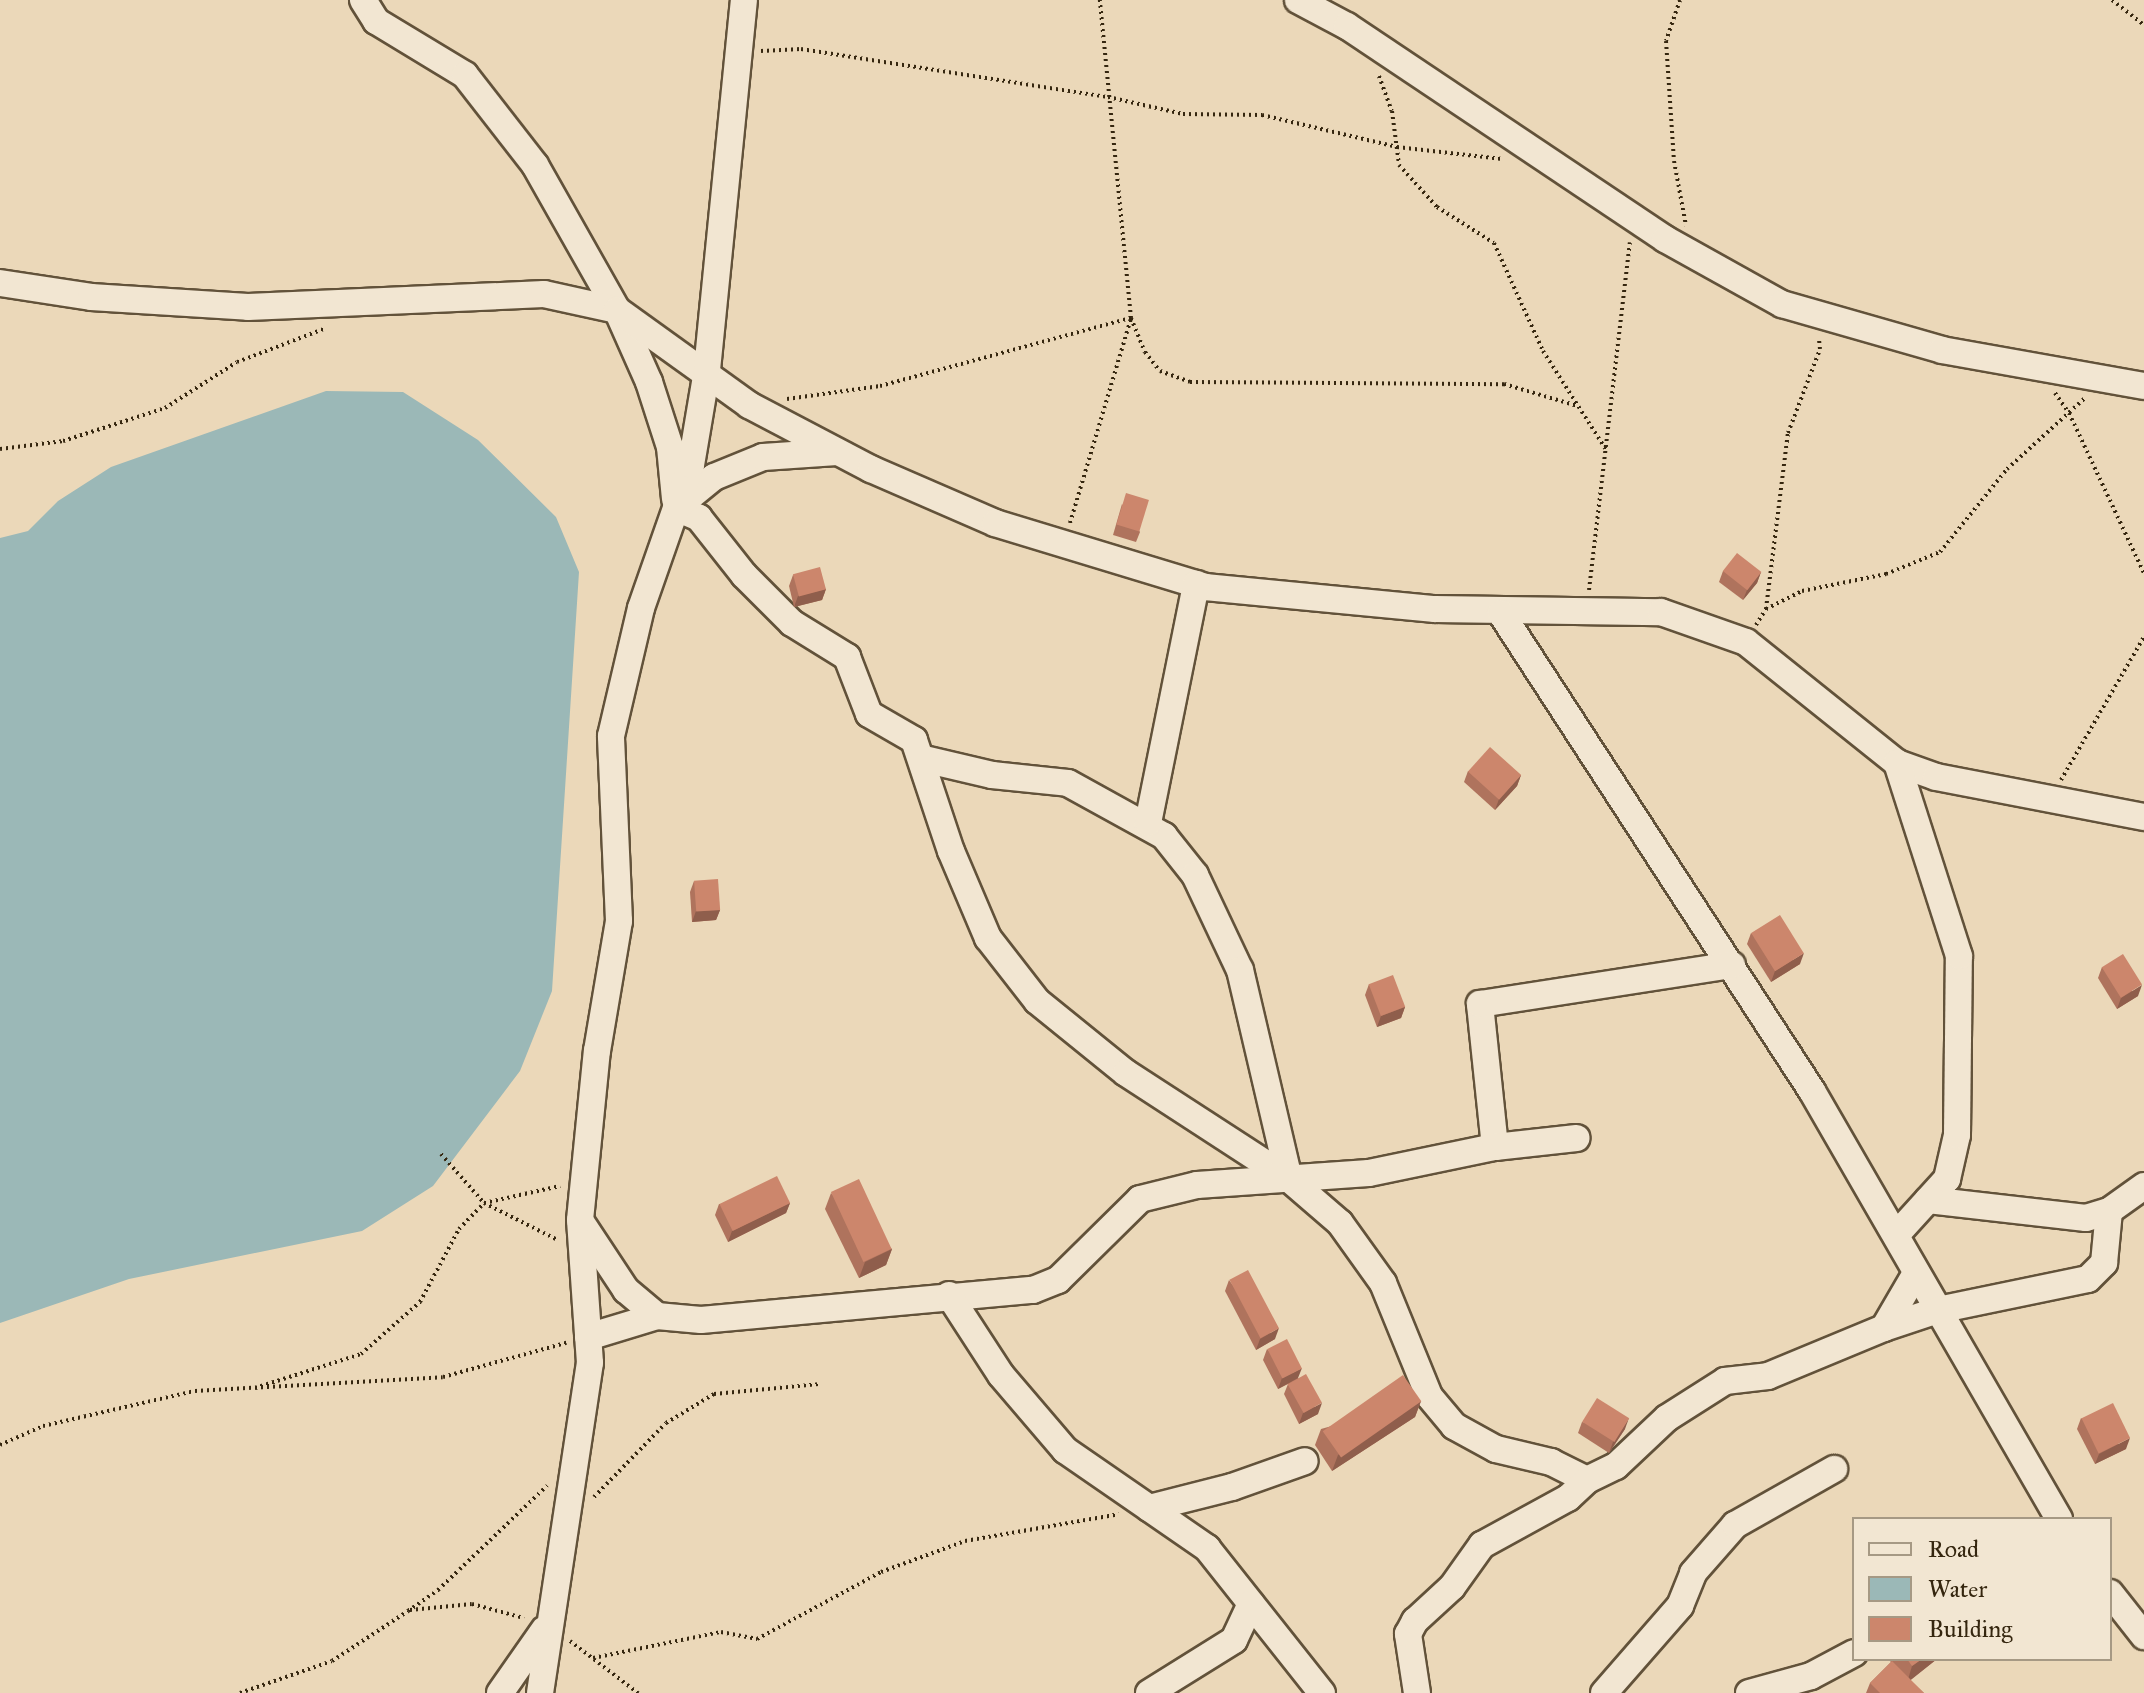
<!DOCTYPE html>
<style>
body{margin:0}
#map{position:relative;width:2144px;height:1693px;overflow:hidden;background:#ebd8b9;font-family:"IM FELL Great Primer",serif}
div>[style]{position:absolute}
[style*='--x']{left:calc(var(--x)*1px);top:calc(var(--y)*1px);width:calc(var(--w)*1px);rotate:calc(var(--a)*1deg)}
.water>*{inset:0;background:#9bb8b7}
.path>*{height:4px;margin-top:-2px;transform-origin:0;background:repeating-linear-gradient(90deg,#35260f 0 2px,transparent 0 6px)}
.roads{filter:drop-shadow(2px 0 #62523a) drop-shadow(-2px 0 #62523a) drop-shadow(0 2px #62523a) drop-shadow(0 -2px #62523a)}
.minor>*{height:26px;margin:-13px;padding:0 13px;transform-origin:13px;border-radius:13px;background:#f2e6d2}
.wall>*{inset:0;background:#af735d}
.shaded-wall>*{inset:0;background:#8f5e4c}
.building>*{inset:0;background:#cc866c;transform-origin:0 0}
span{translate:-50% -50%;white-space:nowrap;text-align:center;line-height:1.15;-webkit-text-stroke:7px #f2e6d2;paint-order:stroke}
.legend{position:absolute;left:1852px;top:1517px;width:260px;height:144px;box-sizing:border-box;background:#f2e6d2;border:2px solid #a69984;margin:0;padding:10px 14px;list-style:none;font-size:24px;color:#35260f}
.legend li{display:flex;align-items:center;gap:16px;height:40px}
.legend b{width:40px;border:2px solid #a69984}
</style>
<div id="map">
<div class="water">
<i style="clip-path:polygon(326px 391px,403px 392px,478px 440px,556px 517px,579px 572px,552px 991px,520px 1071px,433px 1186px,362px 1231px,129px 1279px,0 1323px,0 538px,28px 531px,58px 501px,111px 467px)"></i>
</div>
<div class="path">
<i style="--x:1680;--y:0;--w:43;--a:108.9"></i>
<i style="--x:1666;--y:41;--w:120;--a:86.2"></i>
<i style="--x:1674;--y:161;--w:66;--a:79.5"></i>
<i style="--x:2112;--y:0;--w:41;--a:38"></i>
<i style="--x:761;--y:51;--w:40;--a:-2.9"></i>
<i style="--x:801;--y:49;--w:311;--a:8.9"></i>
<i style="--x:1108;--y:97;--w:77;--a:12.8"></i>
<i style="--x:1183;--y:114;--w:79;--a:0.7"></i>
<i style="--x:1262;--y:115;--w:139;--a:13.3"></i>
<i style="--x:1397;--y:147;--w:106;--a:6.5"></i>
<i style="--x:1379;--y:76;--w:37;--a:70"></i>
<i style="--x:1392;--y:111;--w:54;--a:82.6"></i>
<i style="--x:1399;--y:165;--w:57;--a:47.9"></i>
<i style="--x:1437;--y:207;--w:67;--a:32.3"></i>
<i style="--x:1494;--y:243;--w:119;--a:65.6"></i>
<i style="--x:1543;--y:351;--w:119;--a:57.4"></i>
<i style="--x:2055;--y:393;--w:24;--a:55"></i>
<i style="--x:2069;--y:413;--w:177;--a:64.9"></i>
<i style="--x:787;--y:399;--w:94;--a:-8"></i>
<i style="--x:880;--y:386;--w:260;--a:-15.2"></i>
<i style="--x:1131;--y:318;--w:37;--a:68"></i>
<i style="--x:1145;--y:352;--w:24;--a:52"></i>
<i style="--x:1160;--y:371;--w:32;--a:20"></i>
<i style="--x:1190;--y:382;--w:314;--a:0.4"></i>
<i style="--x:1504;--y:384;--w:77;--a:16.6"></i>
<i style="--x:0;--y:449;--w:64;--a:-7.2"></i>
<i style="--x:63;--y:441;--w:107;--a:-17.9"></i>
<i style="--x:165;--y:408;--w:85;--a:-32.6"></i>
<i style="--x:237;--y:362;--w:93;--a:-20.8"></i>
<i style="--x:1070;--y:523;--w:214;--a:-73.4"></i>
<i style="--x:1131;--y:318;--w:320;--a:-95.6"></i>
<i style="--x:1589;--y:590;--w:350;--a:-83.3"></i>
<i style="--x:1766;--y:609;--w:177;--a:-82.9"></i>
<i style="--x:1788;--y:433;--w:90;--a:-69.1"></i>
<i style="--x:1820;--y:349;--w:9;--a:-96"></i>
<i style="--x:1756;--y:625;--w:19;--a:-58"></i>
<i style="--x:1766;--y:609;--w:40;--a:-26.6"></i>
<i style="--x:1802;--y:591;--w:86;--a:-11.4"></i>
<i style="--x:1886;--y:574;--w:58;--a:-22.2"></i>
<i style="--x:1940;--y:552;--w:107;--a:-51.1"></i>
<i style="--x:2007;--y:469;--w:105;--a:-42.3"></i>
<i style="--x:2061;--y:780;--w:165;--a:-59.9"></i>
<i style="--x:441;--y:1154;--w:65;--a:48.7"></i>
<i style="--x:484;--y:1203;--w:83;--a:26.6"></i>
<i style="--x:255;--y:1388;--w:111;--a:-17.8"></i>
<i style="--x:361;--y:1354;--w:79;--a:-41.4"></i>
<i style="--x:420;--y:1302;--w:83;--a:-61.9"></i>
<i style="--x:459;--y:1229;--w:36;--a:-46"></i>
<i style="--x:484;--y:1203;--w:78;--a:-12.6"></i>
<i style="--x:0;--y:1445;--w:47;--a:-23.8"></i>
<i style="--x:43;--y:1426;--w:156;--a:-13"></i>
<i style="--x:195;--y:1391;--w:248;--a:-3.2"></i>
<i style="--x:443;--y:1377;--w:128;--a:-15.5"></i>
<i style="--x:594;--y:1497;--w:103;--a:-45.8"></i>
<i style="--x:666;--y:1423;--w:56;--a:-31.1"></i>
<i style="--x:714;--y:1394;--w:105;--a:-5.4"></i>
<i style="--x:410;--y:1610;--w:62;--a:-5.5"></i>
<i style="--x:472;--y:1604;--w:54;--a:15.1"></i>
<i style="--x:570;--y:1641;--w:86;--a:37.4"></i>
<i style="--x:593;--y:1658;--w:131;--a:-11.5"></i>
<i style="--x:721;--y:1632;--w:37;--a:11"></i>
<i style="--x:757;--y:1639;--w:141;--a:-28.4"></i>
<i style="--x:881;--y:1572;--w:90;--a:-20.3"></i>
<i style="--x:965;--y:1541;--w:156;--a:-9.9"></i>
<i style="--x:240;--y:1693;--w:97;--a:-19.2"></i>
<i style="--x:332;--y:1661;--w:91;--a:-33.3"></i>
<i style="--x:408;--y:1611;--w:37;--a:-35"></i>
<i style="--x:438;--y:1590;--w:151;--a:-43.7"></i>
</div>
<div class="roads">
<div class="minor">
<i style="--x:363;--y:0;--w:25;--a:58"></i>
<i style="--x:376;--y:21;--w:104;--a:31.2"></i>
<i style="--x:465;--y:75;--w:114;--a:52.1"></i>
<i style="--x:535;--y:165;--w:167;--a:60.5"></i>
<i style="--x:617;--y:310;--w:79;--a:66"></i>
<i style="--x:649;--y:382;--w:68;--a:72.1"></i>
<i style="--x:670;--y:447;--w:52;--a:84.5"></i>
<i style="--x:1298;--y:0;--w:55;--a:28"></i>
<i style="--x:1347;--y:26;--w:383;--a:33.8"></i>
<i style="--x:1665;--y:239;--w:134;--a:29.1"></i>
<i style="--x:1782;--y:304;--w:166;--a:16"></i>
<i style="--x:1942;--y:350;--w:205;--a:10.1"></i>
<i style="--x:0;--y:283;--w:92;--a:8.7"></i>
<i style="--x:91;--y:297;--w:157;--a:3.6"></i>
<i style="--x:248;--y:307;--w:296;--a:-2.5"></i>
<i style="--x:544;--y:294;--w:75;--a:12.4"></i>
<i style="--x:617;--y:310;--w:163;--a:35.7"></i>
<i style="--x:749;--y:405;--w:138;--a:27.7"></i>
<i style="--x:871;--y:469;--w:135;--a:23.5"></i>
<i style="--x:995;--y:523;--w:220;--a:16.9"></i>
<i style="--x:1205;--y:587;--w:231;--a:5.5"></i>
<i style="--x:1435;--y:609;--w:226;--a:0.8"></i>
<i style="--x:1661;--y:612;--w:90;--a:19.4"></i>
<i style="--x:1746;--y:642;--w:193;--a:38.7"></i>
<i style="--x:1897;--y:763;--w:41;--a:19.7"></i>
<i style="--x:1936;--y:777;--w:212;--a:10.9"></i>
<i style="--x:676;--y:508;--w:25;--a:23"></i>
<i style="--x:699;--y:518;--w:73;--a:51.7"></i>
<i style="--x:744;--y:575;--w:68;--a:45"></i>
<i style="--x:792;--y:623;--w:65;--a:31.7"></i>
<i style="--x:847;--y:657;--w:61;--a:68.9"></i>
<i style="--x:869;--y:714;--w:52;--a:30"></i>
<i style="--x:914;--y:740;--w:117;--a:71.6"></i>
<i style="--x:951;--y:851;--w:95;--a:67"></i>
<i style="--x:988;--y:938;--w:80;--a:52.1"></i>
<i style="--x:1037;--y:1001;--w:114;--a:39"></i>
<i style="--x:1126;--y:1073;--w:194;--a:33"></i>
<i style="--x:1289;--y:1179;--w:67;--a:40.8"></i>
<i style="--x:1340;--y:1223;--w:74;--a:54.4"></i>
<i style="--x:1383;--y:1283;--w:122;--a:67.8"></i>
<i style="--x:1429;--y:1396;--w:39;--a:50"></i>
<i style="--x:1454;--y:1426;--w:48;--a:28.7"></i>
<i style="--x:1496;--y:1449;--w:57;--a:13.3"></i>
<i style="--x:1551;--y:1462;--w:40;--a:26.6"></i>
<i style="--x:1587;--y:1480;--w:32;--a:-26"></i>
<i style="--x:1616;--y:1466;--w:70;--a:-43.3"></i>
<i style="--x:1667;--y:1418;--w:69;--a:-32.5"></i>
<i style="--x:1725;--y:1381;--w:43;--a:-6.6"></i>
<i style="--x:1768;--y:1376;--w:126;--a:-22.5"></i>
<i style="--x:1884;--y:1328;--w:64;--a:-59.8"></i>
<i style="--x:676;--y:508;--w:49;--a:-39.2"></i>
<i style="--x:714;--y:477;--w:53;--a:-22.2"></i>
<i style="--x:763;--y:457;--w:74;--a:-3.9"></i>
<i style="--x:1501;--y:613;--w:570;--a:56.95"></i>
<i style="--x:1812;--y:1091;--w:494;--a:60"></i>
<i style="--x:924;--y:759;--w:70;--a:13.2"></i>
<i style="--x:992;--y:775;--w:76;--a:6"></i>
<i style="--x:1068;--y:783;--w:110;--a:28.9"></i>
<i style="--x:1164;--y:836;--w:50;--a:51.5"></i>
<i style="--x:1195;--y:875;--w:105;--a:64.7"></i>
<i style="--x:1240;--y:970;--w:215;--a:76.8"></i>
<i style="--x:1148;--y:823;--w:244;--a:-78.6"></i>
<i style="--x:1495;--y:1147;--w:144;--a:-96"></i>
<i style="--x:1480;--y:1004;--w:255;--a:-8.8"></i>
<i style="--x:1928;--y:1200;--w:159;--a:6.5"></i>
<i style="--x:2086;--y:1218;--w:24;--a:-17"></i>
<i style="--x:2109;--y:1211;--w:43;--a:-35.5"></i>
<i style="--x:581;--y:1222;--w:82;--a:56.5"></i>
<i style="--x:626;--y:1290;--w:40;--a:40"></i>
<i style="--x:657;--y:1316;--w:44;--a:5.2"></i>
<i style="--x:701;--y:1320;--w:333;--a:-5.2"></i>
<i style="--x:1033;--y:1290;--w:27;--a:-22"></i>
<i style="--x:1058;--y:1280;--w:115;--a:-44.6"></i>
<i style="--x:1140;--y:1199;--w:59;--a:-13.8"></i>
<i style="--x:1197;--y:1185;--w:172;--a:-4"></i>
<i style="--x:1369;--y:1173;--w:129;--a:-11.7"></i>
<i style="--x:1495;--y:1147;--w:82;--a:-6.3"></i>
<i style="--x:1896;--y:1235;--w:76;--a:-47.7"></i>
<i style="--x:1947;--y:1179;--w:45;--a:-77.2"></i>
<i style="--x:1957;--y:1135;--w:179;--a:-89.4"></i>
<i style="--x:1959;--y:956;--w:203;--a:-107.8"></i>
<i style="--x:949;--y:1295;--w:95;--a:57"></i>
<i style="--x:1001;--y:1375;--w:99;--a:49.5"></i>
<i style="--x:1065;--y:1450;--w:173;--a:34.6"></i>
<i style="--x:1207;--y:1548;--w:185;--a:51.6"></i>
<i style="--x:1884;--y:1328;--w:57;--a:-18.4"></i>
<i style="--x:1938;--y:1310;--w:153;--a:-11.7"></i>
<i style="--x:2088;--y:1279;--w:23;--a:-45"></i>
<i style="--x:2104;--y:1263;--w:52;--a:-84.5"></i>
<i style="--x:588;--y:1337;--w:72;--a:-16.9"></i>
<i style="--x:1149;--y:1508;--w:86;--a:-14.2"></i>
<i style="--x:1232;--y:1487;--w:77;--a:-19.6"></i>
<i style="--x:2110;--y:1593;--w:55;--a:51.7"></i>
<i style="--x:500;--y:1693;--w:77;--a:-55.1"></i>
<i style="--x:540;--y:1693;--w:334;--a:-81.4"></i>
<i style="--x:590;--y:1363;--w:143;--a:-94"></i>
<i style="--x:580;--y:1220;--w:170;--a:-84.3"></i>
<i style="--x:597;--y:1051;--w:132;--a:-80.4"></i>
<i style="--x:619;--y:921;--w:185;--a:-92.5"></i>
<i style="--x:611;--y:736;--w:131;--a:-76.8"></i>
<i style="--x:641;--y:608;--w:151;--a:-70.7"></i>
<i style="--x:691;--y:465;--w:96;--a:-80.4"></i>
<i style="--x:707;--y:370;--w:372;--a:-84.3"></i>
<i style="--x:1149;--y:1693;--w:100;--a:-31.9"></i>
<i style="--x:1234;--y:1640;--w:40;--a:-65"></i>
<i style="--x:1417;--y:1693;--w:60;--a:-98.7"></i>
<i style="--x:1408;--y:1634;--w:15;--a:-62"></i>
<i style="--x:1415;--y:1621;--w:50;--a:-42.6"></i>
<i style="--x:1452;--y:1587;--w:52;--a:-54.5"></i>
<i style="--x:1482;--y:1545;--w:98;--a:-28.7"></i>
<i style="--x:1568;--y:1498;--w:26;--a:-43"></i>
<i style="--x:1604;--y:1693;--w:116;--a:-48.9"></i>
<i style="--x:1680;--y:1606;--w:35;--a:-68"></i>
<i style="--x:1693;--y:1573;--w:64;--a:-48.8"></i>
<i style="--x:1735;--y:1525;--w:114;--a:-29.5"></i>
<i style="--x:1749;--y:1693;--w:64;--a:-15.3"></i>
<i style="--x:1811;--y:1676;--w:49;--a:-28.1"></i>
</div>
</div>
<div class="wall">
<i style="clip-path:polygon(1122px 504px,1140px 532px,1136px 542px,1113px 535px)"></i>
<i style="clip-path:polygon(1723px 571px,1761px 572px,1757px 583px,1743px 600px,1719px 582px)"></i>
<i style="clip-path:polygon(793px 575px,826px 589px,822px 600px,794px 607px,789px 586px)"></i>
<i style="clip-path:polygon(1468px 771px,1521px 775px,1517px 786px,1495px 810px,1464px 782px)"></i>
<i style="clip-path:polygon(694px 881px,720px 910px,716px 920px,692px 922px,690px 892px)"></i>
<i style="clip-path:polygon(1751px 933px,1800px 964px,1771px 982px,1747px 944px)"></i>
<i style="clip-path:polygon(2102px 967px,2138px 996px,2117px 1009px,2098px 978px)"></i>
<i style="clip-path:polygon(1369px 984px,1405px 1007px,1401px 1018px,1377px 1027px,1365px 995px)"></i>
<i style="clip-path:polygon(831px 1193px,892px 1249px,886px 1265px,859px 1278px,825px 1209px)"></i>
<i style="clip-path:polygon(790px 1203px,786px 1213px,728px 1242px,715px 1215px,719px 1204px)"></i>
<i style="clip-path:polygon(1229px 1280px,1275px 1339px,1256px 1350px,1225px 1291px)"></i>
<i style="clip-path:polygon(1267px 1349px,1298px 1378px,1318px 1414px,1299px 1424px,1284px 1394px,1288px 1384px,1278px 1389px,1263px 1360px)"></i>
<i style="clip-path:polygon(1421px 1401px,1415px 1417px,1332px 1471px,1315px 1445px,1321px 1429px)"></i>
<i style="clip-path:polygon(2081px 1418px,2126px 1449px,2095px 1464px,2077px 1429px)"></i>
<i style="clip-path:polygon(1582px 1422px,1625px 1429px,1609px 1453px,1578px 1433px)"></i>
<i style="clip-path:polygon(1888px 1659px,1937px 1659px,1910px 1680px,1924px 1693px,1866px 1693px,1870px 1683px,1891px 1662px)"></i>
</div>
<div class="shaded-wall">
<i style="clip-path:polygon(1761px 572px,1757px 583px,1743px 600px,1747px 590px)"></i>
<i style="clip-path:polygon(826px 589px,822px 600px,794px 607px,798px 596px)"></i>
<i style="clip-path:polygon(1521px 775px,1517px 786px,1495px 810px,1499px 799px)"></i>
<i style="clip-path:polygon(720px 910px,716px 920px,692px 922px,696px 911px)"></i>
<i style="clip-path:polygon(1804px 953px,1800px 964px,1771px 982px,1775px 971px)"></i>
<i style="clip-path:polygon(2142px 985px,2138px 996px,2117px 1009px,2121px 998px)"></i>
<i style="clip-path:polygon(1405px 1007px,1401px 1018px,1377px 1027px,1381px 1016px)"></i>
<i style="clip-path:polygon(790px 1203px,786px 1213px,728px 1242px,732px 1231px)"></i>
<i style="clip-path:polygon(892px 1249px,886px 1265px,859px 1278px,865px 1262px)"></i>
<i style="clip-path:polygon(1279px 1328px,1275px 1339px,1256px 1350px,1260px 1339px)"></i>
<i style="clip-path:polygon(1302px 1368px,1298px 1378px,1278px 1389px,1282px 1378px)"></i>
<i style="clip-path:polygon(1421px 1401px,1415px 1417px,1332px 1471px,1338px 1455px)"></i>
<i style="clip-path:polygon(1322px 1403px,1318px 1414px,1299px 1424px,1303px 1413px)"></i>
<i style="clip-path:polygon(1629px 1418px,1625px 1429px,1609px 1453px,1613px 1442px)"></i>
<i style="clip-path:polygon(2130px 1438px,2126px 1449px,2095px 1464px,2099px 1454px)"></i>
<i style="clip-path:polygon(1922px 1659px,1937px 1659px,1907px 1683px,1912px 1666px)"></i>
</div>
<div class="building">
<i style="left:1126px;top:493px;width:24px;height:33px;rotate:17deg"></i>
<i style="left:1737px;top:553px;width:31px;height:23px;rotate:38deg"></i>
<i style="left:820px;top:567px;width:23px;height:28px;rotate:75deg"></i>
<i style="left:1490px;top:747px;width:42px;height:33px;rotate:42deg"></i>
<i style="left:718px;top:879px;width:31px;height:24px;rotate:86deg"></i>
<i style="left:1780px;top:915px;width:45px;height:34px;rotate:58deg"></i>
<i style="left:2123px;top:954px;width:36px;height:25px;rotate:58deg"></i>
<i style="left:1393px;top:975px;width:34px;height:26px;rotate:69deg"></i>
<i style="left:777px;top:1176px;width:30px;height:64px;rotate:64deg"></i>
<i style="left:859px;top:1179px;width:77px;height:31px;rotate:65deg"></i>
<i style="left:1248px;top:1270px;width:66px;height:21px;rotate:62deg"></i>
<i style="left:1287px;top:1339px;width:33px;height:22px;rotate:63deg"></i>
<i style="left:1306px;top:1374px;width:33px;height:21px;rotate:61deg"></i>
<i style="left:1403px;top:1375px;width:32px;height:98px;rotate:55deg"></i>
<i style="left:1597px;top:1398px;width:38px;height:28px;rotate:32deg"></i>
<i style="left:2113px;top:1403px;width:39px;height:35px;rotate:64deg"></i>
<i style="clip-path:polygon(1907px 1659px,1922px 1659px,1912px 1666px)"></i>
<i style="clip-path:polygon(1892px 1661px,1924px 1693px,1880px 1693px,1870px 1683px)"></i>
</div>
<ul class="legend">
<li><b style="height:10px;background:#f2e6d2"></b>Road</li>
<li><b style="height:22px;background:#9bb8b7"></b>Water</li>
<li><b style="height:22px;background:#cc866c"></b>Building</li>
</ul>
</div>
